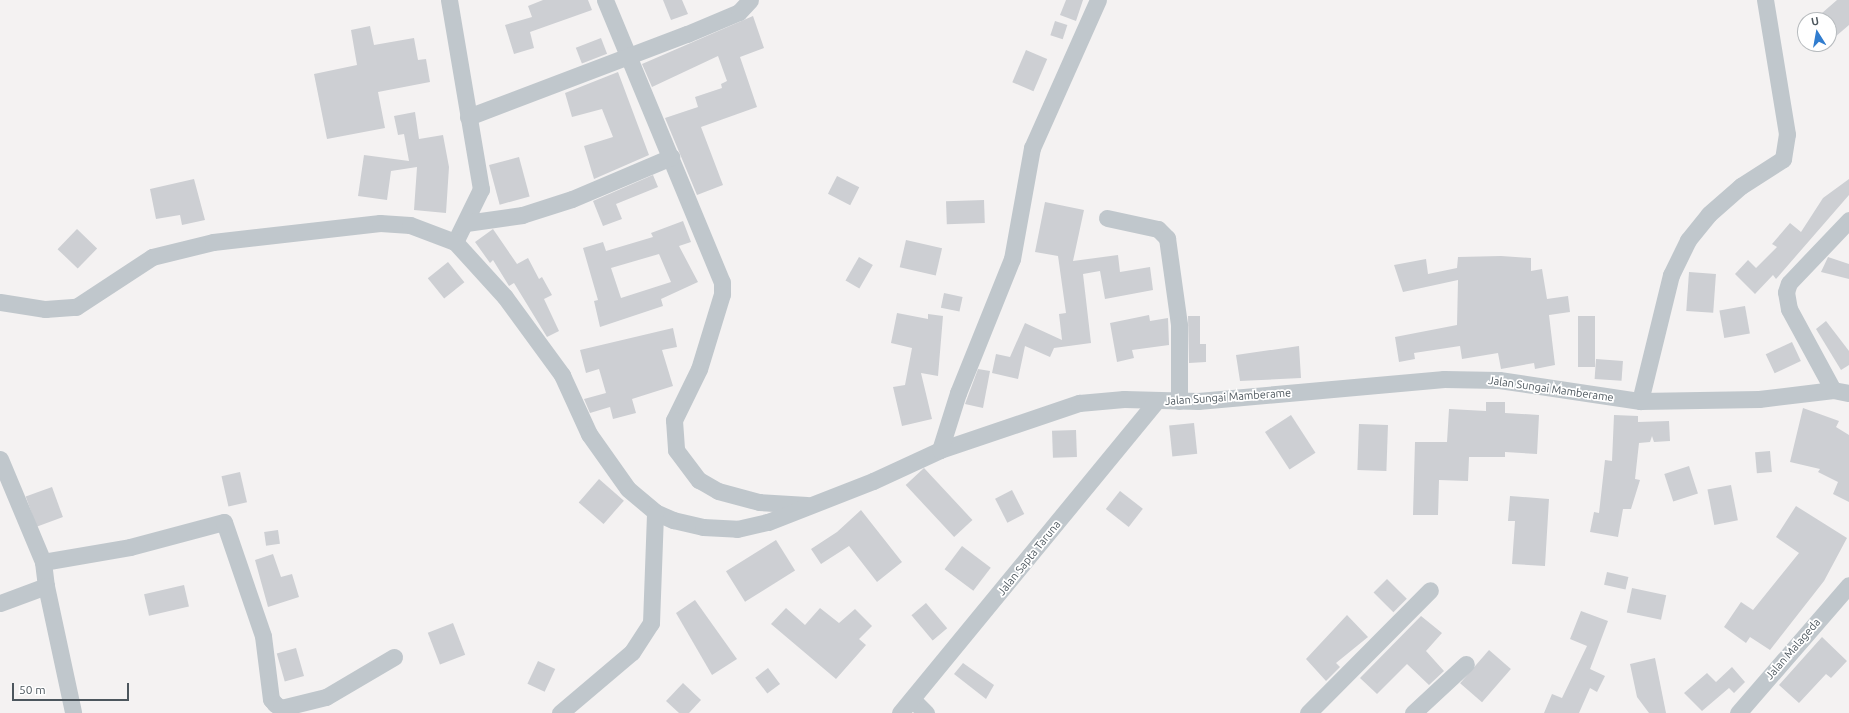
<!DOCTYPE html>
<style>
body{margin:0}
#map{position:relative;width:1849px;height:713px;overflow:hidden;background:#f4f2f2;font-family:Ubuntu,sans-serif}
div>[style]{position:absolute}
[style*='--x']{left:calc(var(--x)*1px);top:calc(var(--y)*1px);width:calc(var(--w)*1px);rotate:calc(var(--a)*1deg)}
.building>*{inset:0;background:#cdcfd3;transform-origin:0 0}
.minor>*{height:17px;margin:-8.5px;padding:0 8.5px;transform-origin:8.5px;border-radius:8.5px;background:#c0c7cc}
span{translate:-50% -50%;white-space:nowrap;text-align:center;line-height:1.15;-webkit-text-stroke:3.5px #fff;paint-order:stroke}
.street-label{font-size:11px;color:#4c565d}
.north{position:absolute;left:1797px;top:12px;width:40px;height:40px;box-sizing:border-box;background:#fff;border:1px solid #b7bbbe;border-radius:50%;rotate:349deg;font-size:11px;font-weight:700;line-height:16px;text-align:center;color:#4c565d}
.north::after{content:'';display:block;margin:auto;width:14px;height:18px;background:#317dcf;clip-path:polygon(50% 0,100% 100%,50% 72%,0 100%)}
.scale{position:absolute;left:12px;top:683px;width:117px;height:18px;box-sizing:border-box;border:2px solid #4c565d;border-top:0;padding-left:5px;font-size:12px;line-height:14px;white-space:nowrap;color:#4c565d;-webkit-text-stroke:3px #fff;paint-order:stroke}
</style>
<div id="map">
<div class="building">
<i style="clip-path:polygon(543px 0,588px 0,592px 10px,530px 32px,534px 48px,514px 54px,505px 25px,532px 17px,528px 6px)"></i>
<i style="clip-path:polygon(663px 0,682px 0,688px 14px,671px 20px)"></i>
<i style="clip-path:polygon(1066px 0,1083px 0,1076px 21px,1060px 15px)"></i>
<i style="clip-path:polygon(1837px 0,1849px 0,1849px 25px,1835px 37px,1829px 30px,1829px 20px,1814px 20px)"></i>
<i style="clip-path:polygon(753px 16px,764px 48px,740px 57px,757px 107px,701px 127px,723px 185px,697px 195px,665px 118px,698px 107px,695px 97px,722px 88px,721px 84px,727px 81px,718px 56px,652px 87px,642px 64px)"></i>
<i style="left:1055px;top:21px;width:13px;height:15px;rotate:18deg"></i>
<i style="clip-path:polygon(370px 26px,374px 45px,414px 38px,418px 60px,426px 59px,430px 82px,378px 92px,385px 128px,327px 139px,314px 74px,357px 65px,351px 30px)"></i>
<i style="left:601px;top:38px;width:17px;height:27px;rotate:69deg"></i>
<i style="left:1026px;top:50px;width:23px;height:35px;rotate:23deg"></i>
<i style="clip-path:polygon(618px 72px,649px 155px,594px 179px,584px 146px,613px 137px,602px 109px,572px 117px,565px 93px)"></i>
<i style="clip-path:polygon(415px 112px,419px 139px,443px 135px,449px 167px,446px 213px,414px 210px,417px 167px,391px 171px,387px 200px,358px 196px,364px 155px,409px 161px,404px 134px,398px 135px,394px 116px)"></i>
<i style="left:519px;top:157px;width:41px;height:31px;rotate:75deg"></i>
<i style="clip-path:polygon(653px 175px,658px 187px,616px 204px,622px 219px,603px 226px,593px 201px)"></i>
<i style="left:837px;top:176px;width:25px;height:20px;rotate:27deg"></i>
<i style="clip-path:polygon(194px 179px,205px 220px,182px 225px,180px 215px,156px 219px,150px 189px)"></i>
<i style="clip-path:polygon(1849px 179px,1849px 195px,1776px 279px,1773px 275px,1755px 294px,1735px 274px,1748px 260px,1756px 268px,1777px 247px,1772px 244px,1790px 223px,1801px 232px,1823px 198px)"></i>
<i style="left:984px;top:200px;width:23px;height:38px;rotate:88deg"></i>
<i style="clip-path:polygon(1045px 202px,1084px 210px,1073px 261px,1118px 255px,1120px 272px,1150px 267px,1153px 290px,1105px 299px,1100px 271px,1083px 274px,1091px 343px,1054px 348px,1050px 357px,1025px 346px,1018px 379px,992px 373px,996px 354px,1010px 357px,1025px 323px,1062px 340px,1059px 314px,1066px 313px,1058px 256px,1035px 252px)"></i>
<i style="clip-path:polygon(evenodd,683px 221px,691px 242px,679px 246px,698px 282px,661px 299px,663px 306px,600px 327px,594px 301px,598px 300px,583px 248px,603px 242px,606px 251px,653px 237px,651px 233px,683px 221px,659px 254px,671px 282px,621px 298px,611px 268px,659px 254px)"></i>
<i style="left:77px;top:229px;width:28px;height:28px;rotate:44deg"></i>
<i style="clip-path:polygon(493px 229px,517px 264px,528px 258px,539px 279px,542px 277px,552px 295px,544px 299px,559px 331px,547px 337px,514px 283px,509px 286px,493px 260px,490px 263px,475px 242px)"></i>
<i style="left:906px;top:240px;width:37px;height:28px;rotate:13deg"></i>
<i style="clip-path:polygon(1501px 256px,1531px 258px,1531px 271px,1542px 269px,1547px 299px,1568px 296px,1570px 312px,1549px 315px,1555px 365px,1535px 369px,1534px 363px,1501px 369px,1498px 353px,1462px 359px,1460px 346px,1414px 353px,1415px 359px,1399px 362px,1395px 337px,1457px 325px,1458px 280px,1403px 292px,1394px 265px,1426px 259px,1428px 274px,1457px 268px,1458px 257px)"></i>
<i style="left:859px;top:257px;width:16px;height:27px;rotate:30deg"></i>
<i style="clip-path:polygon(1828px 257px,1849px 264px,1849px 279px,1821px 272px)"></i>
<i style="left:448px;top:262px;width:26px;height:26px;rotate:51deg"></i>
<i style="left:1689px;top:272px;width:27px;height:39px;rotate:4deg"></i>
<i style="left:944px;top:293px;width:19px;height:15px;rotate:12deg"></i>
<i style="left:1745px;top:306px;width:28px;height:26px;rotate:80deg"></i>
<i style="clip-path:polygon(897px 313px,928px 319px,928px 314px,943px 316px,938px 376px,921px 373px,932px 419px,902px 426px,893px 387px,905px 385px,912px 348px,891px 343px)"></i>
<i style="clip-path:polygon(1149px 315px,1150px 321px,1168px 318px,1169px 345px,1132px 350px,1134px 358px,1117px 362px,1110px 323px)"></i>
<i style="clip-path:polygon(1188px 316px,1200px 316px,1200px 344px,1206px 344px,1206px 362px,1189px 363px)"></i>
<i style="left:1578px;top:316px;width:17px;height:51px"></i>
<i style="clip-path:polygon(1826px 321px,1849px 351px,1849px 365px,1841px 370px,1816px 329px)"></i>
<i style="clip-path:polygon(673px 328px,677px 347px,662px 350px,673px 386px,632px 399px,636px 413px,613px 419px,610px 407px,590px 413px,584px 399px,606px 393px,599px 369px,586px 373px,580px 350px)"></i>
<i style="left:1792px;top:342px;width:21px;height:29px;rotate:65deg"></i>
<i style="clip-path:polygon(1299px 346px,1301px 378px,1240px 381px,1236px 355px)"></i>
<i style="left:1596px;top:359px;width:27px;height:20px;rotate:4deg"></i>
<i style="clip-path:polygon(978px 369px,990px 371px,983px 408px,965px 404px)"></i>
<i style="clip-path:polygon(1486px 402px,1505px 402px,1505px 413px,1539px 415px,1537px 454px,1505px 452px,1505px 457px,1469px 457px,1468px 481px,1439px 480px,1438px 515px,1413px 515px,1415px 442px,1447px 442px,1449px 409px,1486px 411px)"></i>
<i style="clip-path:polygon(1803px 408px,1839px 421px,1836px 427px,1849px 435px,1849px 502px,1833px 494px,1838px 482px,1818px 472px,1820px 469px,1790px 462px)"></i>
<i style="left:1291px;top:415px;width:45px;height:31px;rotate:57deg"></i>
<i style="clip-path:polygon(1614px 415px,1638px 416px,1638px 422px,1669px 421px,1670px 441px,1654px 442px,1652px 436px,1650px 442px,1639px 443px,1635px 479px,1640px 480px,1631px 509px,1623px 509px,1618px 537px,1590px 532px,1594px 512px,1599px 513px,1605px 460px,1612px 461px)"></i>
<i style="left:1194px;top:423px;width:31px;height:25px;rotate:84deg"></i>
<i style="left:1359px;top:424px;width:29px;height:46px;rotate:2deg"></i>
<i style="left:1076px;top:430px;width:27px;height:24px;rotate:88deg"></i>
<i style="left:1770px;top:451px;width:21px;height:15px;rotate:85deg"></i>
<i style="left:1689px;top:466px;width:29px;height:26px;rotate:72deg"></i>
<i style="left:924px;top:468px;width:71px;height:25px;rotate:47deg"></i>
<i style="left:240px;top:472px;width:31px;height:19px;rotate:77deg"></i>
<i style="left:599px;top:479px;width:33px;height:31px;rotate:41deg"></i>
<i style="left:1731px;top:485px;width:36px;height:24px;rotate:79deg"></i>
<i style="left:52px;top:487px;width:32px;height:28px;rotate:70deg"></i>
<i style="left:1012px;top:490px;width:27px;height:19px;rotate:63deg"></i>
<i style="left:1120px;top:491px;width:29px;height:23px;rotate:38deg"></i>
<i style="clip-path:polygon(1510px 496px,1549px 499px,1545px 566px,1512px 564px,1515px 521px,1508px 521px)"></i>
<i style="clip-path:polygon(1796px 506px,1847px 538px,1824px 581px,1770px 650px,1750px 637px,1746px 643px,1724px 627px,1741px 602px,1753px 610px,1799px 553px,1776px 537px)"></i>
<i style="clip-path:polygon(861px 510px,902px 562px,877px 582px,849px 546px,821px 564px,811px 549px,837px 532px)"></i>
<i style="left:278px;top:530px;width:14px;height:14px;rotate:82deg"></i>
<i style="left:776px;top:540px;width:36px;height:59px;rotate:58deg"></i>
<i style="left:962px;top:546px;width:36px;height:29px;rotate:37deg"></i>
<i style="clip-path:polygon(273px 554px,281px 577px,292px 574px,299px 597px,268px 607px,255px 560px)"></i>
<i style="left:1607px;top:572px;width:22px;height:13px;rotate:13deg"></i>
<i style="left:1387px;top:579px;width:28px;height:19px;rotate:45deg"></i>
<i style="left:184px;top:585px;width:22px;height:41px;rotate:77deg"></i>
<i style="left:1632px;top:588px;width:35px;height:25px;rotate:12deg"></i>
<i style="clip-path:polygon(695px 600px,737px 659px,712px 675px,676px 613px)"></i>
<i style="left:926px;top:603px;width:33px;height:19px;rotate:50deg"></i>
<i style="clip-path:polygon(786px 608px,805px 625px,820px 608px,839px 623px,855px 609px,872px 626px,859px 639px,866px 645px,836px 679px,771px 624px)"></i>
<i style="clip-path:polygon(1581px 611px,1608px 621px,1590px 669px,1605px 676px,1597px 692px,1590px 688px,1579px 713px,1544px 713px,1552px 694px,1562px 698px,1587px 646px,1570px 639px)"></i>
<i style="clip-path:polygon(1347px 615px,1368px 637px,1336px 663px,1340px 667px,1326px 681px,1306px 659px)"></i>
<i style="clip-path:polygon(1421px 616px,1442px 633px,1426px 651px,1444px 671px,1429px 685px,1407px 664px,1377px 694px,1360px 678px)"></i>
<i style="left:453px;top:623px;width:34px;height:27px;rotate:69deg"></i>
<i style="clip-path:polygon(1822px 637px,1847px 661px,1831px 678px,1826px 674px,1799px 703px,1779px 685px)"></i>
<i style="left:296px;top:648px;width:29px;height:20px;rotate:74deg"></i>
<i style="left:1489px;top:650px;width:29px;height:44px;rotate:41deg"></i>
<i style="clip-path:polygon(1655px 658px,1666px 713px,1649px 713px,1637px 697px,1630px 664px)"></i>
<i style="left:538px;top:661px;width:19px;height:25px;rotate:25deg"></i>
<i style="clip-path:polygon(963px 663px,994px 685px,986px 699px,954px 674px)"></i>
<i style="clip-path:polygon(1732px 667px,1745px 682px,1734px 693px,1729px 688px,1702px 711px,1684px 693px,1707px 673px,1716px 682px)"></i>
<i style="left:768px;top:668px;width:20px;height:16px;rotate:53deg"></i>
<i style="clip-path:polygon(683px 683px,701px 700px,689px 713px,679px 713px,666px 701px)"></i>
</div>
<div class="minor">
<i style="--x:449;--y:0;--w:192;--a:80.4"></i>
<i style="--x:481;--y:189;--w:59;--a:116.1"></i>
<i style="--x:605;--y:0;--w:305;--a:67.5"></i>
<i style="--x:722;--y:282;--w:12;--a:90"></i>
<i style="--x:722;--y:294;--w:78;--a:107"></i>
<i style="--x:699;--y:369;--w:57;--a:116.1"></i>
<i style="--x:674;--y:420;--w:30;--a:86"></i>
<i style="--x:676;--y:450;--w:38;--a:53"></i>
<i style="--x:699;--y:480;--w:22;--a:30"></i>
<i style="--x:718;--y:491;--w:42;--a:15"></i>
<i style="--x:759;--y:502;--w:48;--a:3.6"></i>
<i style="--x:468;--y:117;--w:234;--a:-20.8"></i>
<i style="--x:687;--y:34;--w:56;--a:-22.9"></i>
<i style="--x:739;--y:12;--w:16;--a:-47"></i>
<i style="--x:1107;--y:218;--w:52;--a:12.2"></i>
<i style="--x:1158;--y:229;--w:13;--a:45"></i>
<i style="--x:1167;--y:238;--w:88;--a:82.1"></i>
<i style="--x:1179;--y:325;--w:76;--a:90"></i>
<i style="--x:466;--y:223;--w:57;--a:-8.1"></i>
<i style="--x:522;--y:215;--w:52;--a:-17.7"></i>
<i style="--x:572;--y:199;--w:108;--a:-23"></i>
<i style="--x:0;--y:302;--w:46;--a:8.8"></i>
<i style="--x:45;--y:309;--w:31;--a:-4"></i>
<i style="--x:76;--y:307;--w:91;--a:-33.3"></i>
<i style="--x:152;--y:257;--w:63;--a:-13.8"></i>
<i style="--x:213;--y:242;--w:168;--a:-6.5"></i>
<i style="--x:380;--y:223;--w:30;--a:4"></i>
<i style="--x:410;--y:225;--w:48;--a:20.7"></i>
<i style="--x:455;--y:242;--w:74;--a:47.7"></i>
<i style="--x:505;--y:297;--w:97;--a:53.8"></i>
<i style="--x:562;--y:375;--w:65;--a:65.4"></i>
<i style="--x:589;--y:434;--w:67;--a:54.7"></i>
<i style="--x:628;--y:489;--w:35;--a:40"></i>
<i style="--x:655;--y:512;--w:20;--a:24"></i>
<i style="--x:673;--y:520;--w:31;--a:13"></i>
<i style="--x:703;--y:527;--w:34;--a:3"></i>
<i style="--x:737;--y:529;--w:32;--a:-13"></i>
<i style="--x:768;--y:522;--w:113;--a:-21.3"></i>
<i style="--x:873;--y:481;--w:74;--a:-24.8"></i>
<i style="--x:940;--y:450;--w:147;--a:-18.7"></i>
<i style="--x:1079;--y:403;--w:45;--a:-5.1"></i>
<i style="--x:1124;--y:399;--w:74;--a:1.5"></i>
<i style="--x:1198;--y:401;--w:247;--a:-5.1"></i>
<i style="--x:1444;--y:379;--w:55;--a:1"></i>
<i style="--x:1499;--y:380;--w:143;--a:8.5"></i>
<i style="--x:1640;--y:401;--w:119;--a:-1"></i>
<i style="--x:1759;--y:399;--w:75;--a:-6.9"></i>
<i style="--x:1833;--y:390;--w:16;--a:11"></i>
<i style="--x:1833;--y:390;--w:92;--a:-118.5"></i>
<i style="--x:1789;--y:309;--w:17;--a:-100"></i>
<i style="--x:1786;--y:292;--w:9;--a:-72"></i>
<i style="--x:1789;--y:283;--w:87;--a:-46.4"></i>
<i style="--x:1640;--y:401;--w:130;--a:-76.2"></i>
<i style="--x:1671;--y:275;--w:39;--a:-64"></i>
<i style="--x:1688;--y:240;--w:33;--a:-51"></i>
<i style="--x:1709;--y:214;--w:43;--a:-41.2"></i>
<i style="--x:1741;--y:186;--w:50;--a:-32.7"></i>
<i style="--x:1783;--y:159;--w:25;--a:-81"></i>
<i style="--x:1787;--y:134;--w:136;--a:-99.3"></i>
<i style="--x:940;--y:450;--w:60;--a:-72.5"></i>
<i style="--x:958;--y:393;--w:144;--a:-68.1"></i>
<i style="--x:1012;--y:259;--w:113;--a:-79.8"></i>
<i style="--x:1032;--y:148;--w:162;--a:-66"></i>
<i style="--x:0;--y:459;--w:112;--a:67.3"></i>
<i style="--x:43;--y:562;--w:24;--a:83"></i>
<i style="--x:46;--y:586;--w:49;--a:159.7"></i>
<i style="--x:43;--y:562;--w:88;--a:-9.8"></i>
<i style="--x:130;--y:547;--w:97;--a:-14.9"></i>
<i style="--x:224;--y:522;--w:120;--a:71.1"></i>
<i style="--x:263;--y:636;--w:64;--a:82.8"></i>
<i style="--x:271;--y:699;--w:6;--a:51"></i>
<i style="--x:275;--y:704;--w:7;--a:34"></i>
<i style="--x:281;--y:708;--w:46;--a:-13.7"></i>
<i style="--x:326;--y:697;--w:79;--a:-30.5"></i>
<i style="--x:46;--y:586;--w:129;--a:77.9"></i>
<i style="--x:912;--y:699;--w:20;--a:45"></i>
<i style="--x:560;--y:713;--w:94;--a:-40.3"></i>
<i style="--x:632;--y:652;--w:35;--a:-57"></i>
<i style="--x:651;--y:623;--w:111;--a:-87.9"></i>
<i style="--x:900;--y:713;--w:404;--a:-50.6"></i>
<i style="--x:1308;--y:713;--w:173;--a:-45.2"></i>
<i style="--x:1413;--y:713;--w:72;--a:-42.8"></i>
<i style="--x:1738;--y:713;--w:169;--a:-49.1"></i>
</div>
<div class="street-label">
<span style="left:1551px;top:389px;rotate:8deg">Jalan Sungai Mamberame</span>
<span style="left:1228px;top:397px;rotate:-4deg">Jalan Sungai Mamberame</span>
<span style="left:1029px;top:558px;rotate:-51deg">Jalan Sapta Taruna</span>
<span style="left:1793px;top:649px;rotate:-49deg">Jalan Malageda</span>
</div>
<div class="north">U</div>
<div class="scale">50 m</div>
</div>
